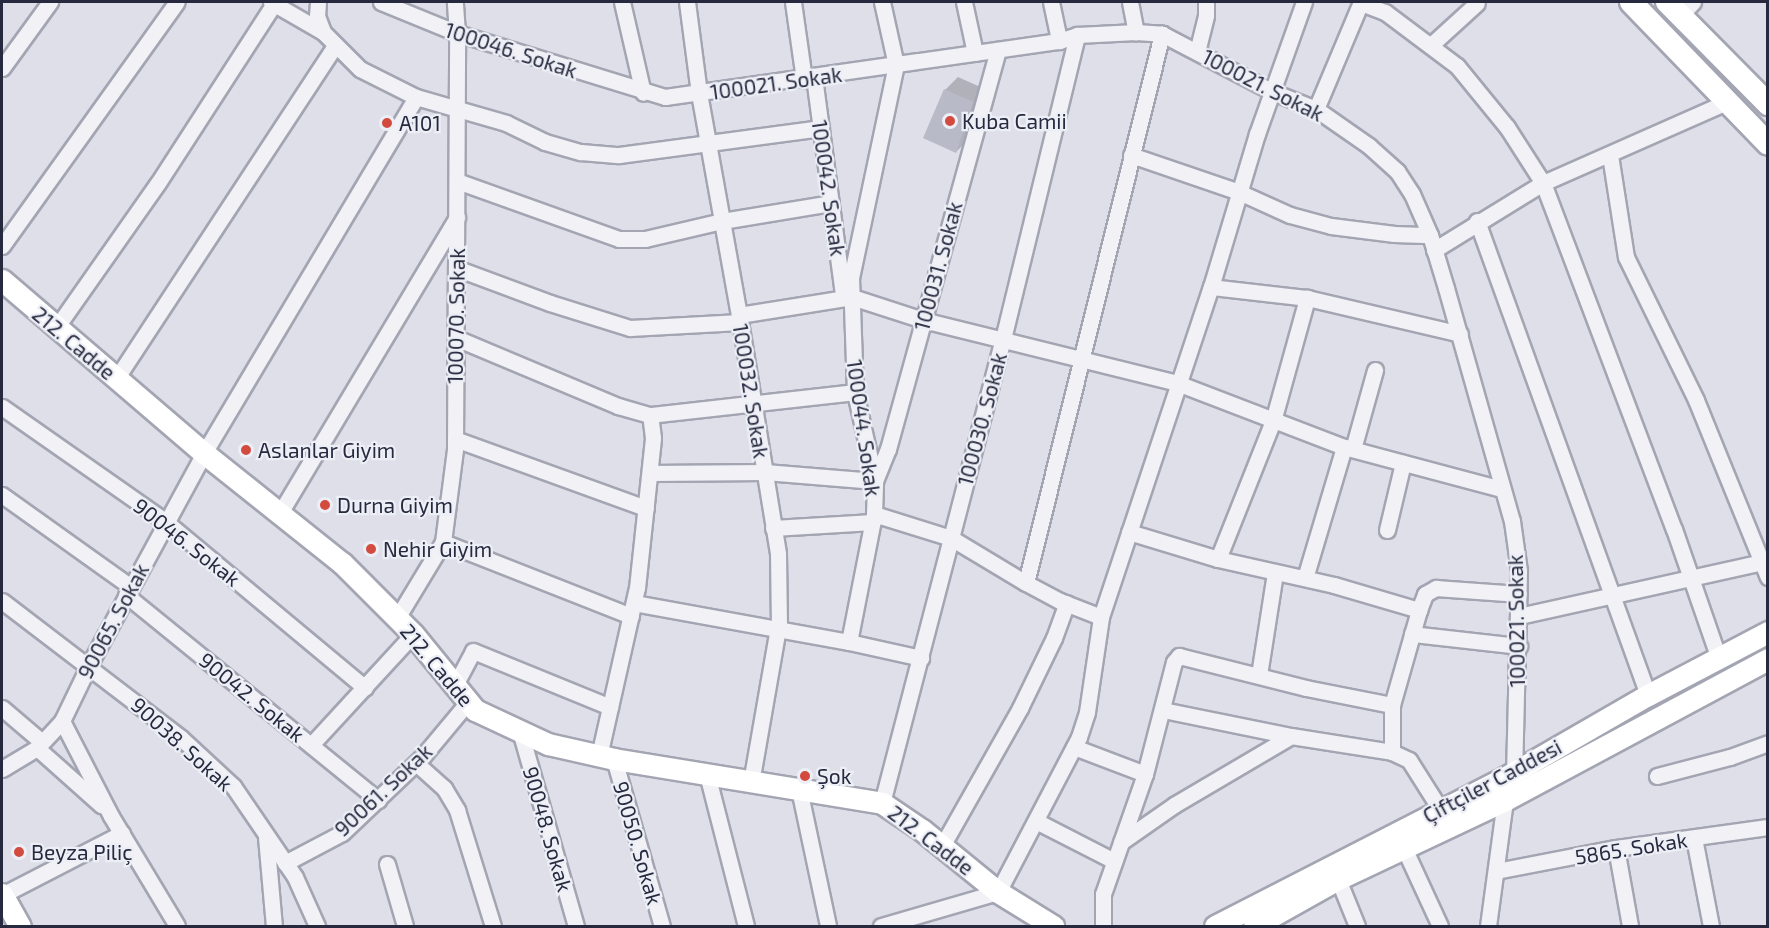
<!DOCTYPE html>
<meta charset="utf-8">
<style>
body{margin:0}
#map{position:relative;width:1769px;height:928px;overflow:hidden;background:#dedfe8;font-family:"Exo 2",sans-serif}
div>[style]{position:absolute}
[style*='--x']{left:calc(var(--x)*1px);top:calc(var(--y)*1px);width:calc(var(--w)*1px);rotate:calc(var(--a)*1deg)}
.shadow>*{inset:0;background:#0003}
.building>*{inset:0;background:#b8bac8}
.roads{filter:drop-shadow(2px 0 #a3a5b2) drop-shadow(-2px 0 #a3a5b2) drop-shadow(0 2px #a3a5b2) drop-shadow(0 -2px #a3a5b2)}
.street>*{height:15px;margin:-7.5px;padding:0 7.5px;transform-origin:7.5px;border-radius:7.5px;background:#f1f1f6}
.secondary>*{height:21px;margin:-10.5px;padding:0 10.5px;transform-origin:10.5px;border-radius:10.5px;background:#fff}
.primary>*{height:22px;margin:-11px;padding:0 11px;transform-origin:11px;border-radius:11px;background:#fff}
.dots>*{width:16px;height:16px;translate:-50% -50%;box-sizing:border-box;border:3px solid #edeff6;border-radius:50%}
span{translate:-50% -50%;white-space:nowrap;text-align:center;line-height:1.15;-webkit-text-stroke:4.5px #edeff6;paint-order:stroke}
.street-label{font-size:21px;color:#272a3f}
.poi-label{font-size:21px;color:#272a3f}
.left{translate:0 -50%;text-align:left}
.frame{position:absolute;inset:0;border:3px solid #272a3f;pointer-events:none}
</style>
<div id="map">
<div class="shadow">
<i style="clip-path:polygon(958px 77px,985px 89px,969px 139px,956px 152px,945px 90px)"></i>
</div>
<div class="building">
<i style="clip-path:polygon(944px 89px,973px 102px,956px 153px,923px 138px)"></i>
</div>
<div class="roads">
<div class="street">
<i style="--x:271;--y:2;--w:60;--a:30"></i>
<i style="--x:323;--y:32;--w:52;--a:45"></i>
<i style="--x:360;--y:69;--w:63;--a:26.6"></i>
<i style="--x:416;--y:97;--w:94;--a:16.1"></i>
<i style="--x:506;--y:123;--w:43;--a:26"></i>
<i style="--x:545;--y:142;--w:37;--a:16"></i>
<i style="--x:581;--y:152;--w:38;--a:5"></i>
<i style="--x:619;--y:155;--w:204;--a:-7.6"></i>
<i style="--x:318;--y:2;--w:14;--a:94"></i>
<i style="--x:317;--y:16;--w:17;--a:69"></i>
<i style="--x:381;--y:2;--w:82;--a:22.2"></i>
<i style="--x:457;--y:33;--w:218;--a:17.1"></i>
<i style="--x:665;--y:97;--w:398;--a:-8.1"></i>
<i style="--x:1059;--y:41;--w:19;--a:-18"></i>
<i style="--x:1077;--y:35;--w:59;--a:-2.9"></i>
<i style="--x:1136;--y:32;--w:26;--a:4"></i>
<i style="--x:1162;--y:34;--w:125;--a:27.6"></i>
<i style="--x:1273;--y:92;--w:46;--a:21.6"></i>
<i style="--x:1316;--y:109;--w:65;--a:34.9"></i>
<i style="--x:1369;--y:146;--w:38;--a:42"></i>
<i style="--x:1397;--y:171;--w:27;--a:57"></i>
<i style="--x:1412;--y:194;--w:45;--a:66.3"></i>
<i style="--x:1430;--y:235;--w:55;--a:73.2"></i>
<i style="--x:1446;--y:288;--w:242;--a:74.2"></i>
<i style="--x:1512;--y:521;--w:50;--a:82"></i>
<i style="--x:1519;--y:571;--w:201;--a:91.4"></i>
<i style="--x:622;--y:2;--w:93;--a:77"></i>
<i style="--x:687;--y:2;--w:92;--a:82.5"></i>
<i style="--x:699;--y:93;--w:226;--a:79.8"></i>
<i style="--x:739;--y:315;--w:242;--a:80.7"></i>
<i style="--x:778;--y:554;--w:68;--a:89.2"></i>
<i style="--x:779;--y:622;--w:162;--a:99.9"></i>
<i style="--x:793;--y:2;--w:78;--a:81.9"></i>
<i style="--x:964;--y:2;--w:52;--a:77.8"></i>
<i style="--x:1051;--y:2;--w:40;--a:78"></i>
<i style="--x:1130;--y:2;--w:31;--a:79"></i>
<i style="--x:1361;--y:3;--w:26;--a:21"></i>
<i style="--x:1385;--y:12;--w:90;--a:36.9"></i>
<i style="--x:1457;--y:66;--w:79;--a:50.7"></i>
<i style="--x:1507;--y:127;--w:67;--a:57.3"></i>
<i style="--x:1543;--y:183;--w:370;--a:69.3"></i>
<i style="--x:1674;--y:529;--w:138;--a:70.9"></i>
<i style="--x:1680;--y:16;--w:19;--a:-47"></i>
<i style="--x:1431;--y:45;--w:62;--a:-42.4"></i>
<i style="--x:1197;--y:52;--w:38;--a:-76"></i>
<i style="--x:1206;--y:15;--w:13;--a:-90"></i>
<i style="--x:2;--y:68;--w:82;--a:-54"></i>
<i style="--x:814;--y:77;--w:219;--a:82.4"></i>
<i style="--x:1316;--y:109;--w:116;--a:-67.2"></i>
<i style="--x:1131;--y:155;--w:114;--a:18.9"></i>
<i style="--x:1239;--y:192;--w:56;--a:24.3"></i>
<i style="--x:1290;--y:215;--w:42;--a:15"></i>
<i style="--x:1331;--y:226;--w:64;--a:7.2"></i>
<i style="--x:1394;--y:234;--w:36;--a:2"></i>
<i style="--x:1610;--y:155;--w:103;--a:81.1"></i>
<i style="--x:1626;--y:257;--w:159;--a:63.9"></i>
<i style="--x:1696;--y:400;--w:191;--a:67.9"></i>
<i style="--x:457;--y:181;--w:172;--a:19.7"></i>
<i style="--x:619;--y:239;--w:26;--a:0"></i>
<i style="--x:645;--y:239;--w:79;--a:-13.2"></i>
<i style="--x:722;--y:221;--w:110;--a:-9.4"></i>
<i style="--x:1477;--y:221;--w:504;--a:70.16"></i>
<i style="--x:2;--y:246;--w:300;--a:-54.4"></i>
<i style="--x:1434;--y:250;--w:128;--a:-31.6"></i>
<i style="--x:1543;--y:183;--w:201;--a:-23.8"></i>
<i style="--x:456;--y:268;--w:100;--a:20.4"></i>
<i style="--x:550;--y:303;--w:84;--a:17.4"></i>
<i style="--x:630;--y:328;--w:110;--a:-3.1"></i>
<i style="--x:1211;--y:287;--w:97;--a:6.5"></i>
<i style="--x:739;--y:315;--w:114;--a:-9.1"></i>
<i style="--x:852;--y:297;--w:75;--a:17.9"></i>
<i style="--x:923;--y:320;--w:262;--a:13.9"></i>
<i style="--x:1177;--y:383;--w:179;--a:21"></i>
<i style="--x:1344;--y:447;--w:163;--a:14.9"></i>
<i style="--x:56;--y:328;--w:177;--a:-54.9"></i>
<i style="--x:158;--y:183;--w:213;--a:-57.1"></i>
<i style="--x:456;--y:338;--w:176;--a:22.8"></i>
<i style="--x:618;--y:406;--w:33;--a:16"></i>
<i style="--x:650;--y:415;--w:206;--a:-6.4"></i>
<i style="--x:116;--y:379;--w:399;--a:-56.7"></i>
<i style="--x:2;--y:407;--w:200;--a:35"></i>
<i style="--x:166;--y:522;--w:259;--a:39.8"></i>
<i style="--x:455;--y:439;--w:203;--a:19.9"></i>
<i style="--x:1353;--y:449;--w:82;--a:-74.4"></i>
<i style="--x:650;--y:473;--w:115;--a:-0.5"></i>
<i style="--x:765;--y:472;--w:110;--a:4.7"></i>
<i style="--x:875;--y:481;--w:35;--a:-68"></i>
<i style="--x:888;--y:449;--w:414;--a:-74.6"></i>
<i style="--x:2;--y:495;--w:158;--a:35.5"></i>
<i style="--x:280;--y:513;--w:345;--a:-59.1"></i>
<i style="--x:874;--y:514;--w:81;--a:17.3"></i>
<i style="--x:951;--y:538;--w:87;--a:31"></i>
<i style="--x:1026;--y:583;--w:38;--a:28"></i>
<i style="--x:1060;--y:601;--w:44;--a:21.3"></i>
<i style="--x:773;--y:528;--w:100;--a:-3.4"></i>
<i style="--x:1387;--y:530;--w:69;--a:-76.6"></i>
<i style="--x:1129;--y:532;--w:93;--a:16.9"></i>
<i style="--x:1218;--y:559;--w:119;--a:12.6"></i>
<i style="--x:1334;--y:585;--w:89;--a:16.4"></i>
<i style="--x:443;--y:542;--w:202;--a:21.5"></i>
<i style="--x:1218;--y:559;--w:149;--a:-68.3"></i>
<i style="--x:1273;--y:421;--w:128;--a:-74.5"></i>
<i style="--x:1307;--y:298;--w:157;--a:13.2"></i>
<i style="--x:1305;--y:578;--w:137;--a:-73.4"></i>
<i style="--x:1026;--y:583;--w:566;--a:-76.09"></i>
<i style="--x:126;--y:595;--w:325;--a:39.1"></i>
<i style="--x:2;--y:601;--w:225;--a:37.4"></i>
<i style="--x:181;--y:738;--w:71;--a:42.7"></i>
<i style="--x:233;--y:786;--w:110;--a:55.7"></i>
<i style="--x:295;--y:877;--w:54;--a:65.8"></i>
<i style="--x:634;--y:603;--w:219;--a:10.3"></i>
<i style="--x:849;--y:642;--w:74;--a:12.5"></i>
<i style="--x:1519;--y:616;--w:255;--a:-12.5"></i>
<i style="--x:397;--y:618;--w:89;--a:-58.8"></i>
<i style="--x:443;--y:542;--w:94;--a:-82.6"></i>
<i style="--x:455;--y:449;--w:416;--a:-89.7"></i>
<i style="--x:457;--y:33;--w:31;--a:-94"></i>
<i style="--x:1412;--y:634;--w:108;--a:6.4"></i>
<i style="--x:849;--y:642;--w:130;--a:-78.9"></i>
<i style="--x:874;--y:514;--w:33;--a:-88"></i>
<i style="--x:875;--y:481;--w:91;--a:-102.7"></i>
<i style="--x:855;--y:392;--w:114;--a:-92"></i>
<i style="--x:851;--y:278;--w:218;--a:-78.1"></i>
<i style="--x:896;--y:65;--w:65;--a:-102.5"></i>
<i style="--x:1259;--y:675;--w:103;--a:-81.1"></i>
<i style="--x:455;--y:685;--w:38;--a:-62"></i>
<i style="--x:473;--y:651;--w:148;--a:22.2"></i>
<i style="--x:2;--y:708;--w:52;--a:40.4"></i>
<i style="--x:1163;--y:710;--w:131;--a:11.5"></i>
<i style="--x:62;--y:721;--w:107;--a:62.7"></i>
<i style="--x:111;--y:816;--w:128;--a:59"></i>
<i style="--x:520;--y:731;--w:203;--a:74"></i>
<i style="--x:311;--y:745;--w:151;--a:-47.4"></i>
<i style="--x:1074;--y:747;--w:76;--a:20.8"></i>
<i style="--x:37;--y:748;--w:86;--a:41.7"></i>
<i style="--x:599;--y:756;--w:172;--a:-77.3"></i>
<i style="--x:637;--y:588;--w:151;--a:-83.9"></i>
<i style="--x:653;--y:438;--w:23;--a:-97"></i>
<i style="--x:614;--y:759;--w:174;--a:74"></i>
<i style="--x:416;--y:763;--w:38;--a:42"></i>
<i style="--x:444;--y:788;--w:26;--a:59"></i>
<i style="--x:457;--y:810;--w:121;--a:72.8"></i>
<i style="--x:2;--y:769;--w:41;--a:-31"></i>
<i style="--x:37;--y:748;--w:37;--a:-47"></i>
<i style="--x:62;--y:721;--w:62;--a:-64.3"></i>
<i style="--x:89;--y:665;--w:241;--a:-61.5"></i>
<i style="--x:204;--y:453;--w:414;--a:-59.2"></i>
<i style="--x:707;--y:774;--w:157;--a:75.6"></i>
<i style="--x:1657;--y:776;--w:75;--a:-14.6"></i>
<i style="--x:1730;--y:757;--w:40;--a:-20.2"></i>
<i style="--x:799;--y:789;--w:140;--a:78"></i>
<i style="--x:882;--y:803;--w:480;--a:-75.4"></i>
<i style="--x:1003;--y:339;--w:313;--a:-76.3"></i>
<i style="--x:1440;--y:809;--w:58;--a:-122.3"></i>
<i style="--x:1409;--y:760;--w:19;--a:-155"></i>
<i style="--x:1392;--y:752;--w:47;--a:-90"></i>
<i style="--x:1392;--y:705;--w:99;--a:-74.1"></i>
<i style="--x:1419;--y:610;--w:17;--a:-69"></i>
<i style="--x:1425;--y:594;--w:13;--a:-29"></i>
<i style="--x:1436;--y:588;--w:83;--a:4.1"></i>
<i style="--x:1036;--y:821;--w:88;--a:27.1"></i>
<i style="--x:266;--y:837;--w:89;--a:84.9"></i>
<i style="--x:1694;--y:838;--w:90;--a:79.1"></i>
<i style="--x:1121;--y:842;--w:65;--a:-34.9"></i>
<i style="--x:1174;--y:805;--w:136;--a:-30.5"></i>
<i style="--x:1291;--y:736;--w:102;--a:9"></i>
<i style="--x:942;--y:846;--w:159;--a:-60.5"></i>
<i style="--x:1020;--y:708;--w:78;--a:-64.1"></i>
<i style="--x:1054;--y:638;--w:37;--a:-70"></i>
<i style="--x:1404;--y:848;--w:86;--a:65.2"></i>
<i style="--x:1616;--y:848;--w:79;--a:79.8"></i>
<i style="--x:285;--y:863;--w:64;--a:-27.8"></i>
<i style="--x:342;--y:833;--w:112;--a:-43.5"></i>
<i style="--x:423;--y:756;--w:70;--a:-50.2"></i>
<i style="--x:387;--y:864;--w:65;--a:73.8"></i>
<i style="--x:1496;--y:871;--w:122;--a:-10.9"></i>
<i style="--x:1616;--y:848;--w:153;--a:-7.9"></i>
<i style="--x:1338;--y:879;--w:51;--a:68"></i>
<i style="--x:2;--y:895;--w:135;--a:-27.3"></i>
<i style="--x:881;--y:926;--w:122;--a:-16.2"></i>
<i style="--x:998;--y:892;--w:175;--a:-62.4"></i>
<i style="--x:1079;--y:737;--w:26;--a:-72"></i>
<i style="--x:1087;--y:712;--w:96;--a:-81.6"></i>
<i style="--x:1101;--y:617;--w:348;--a:-71.6"></i>
<i style="--x:1211;--y:287;--w:160;--a:-73.3"></i>
<i style="--x:1257;--y:134;--w:140;--a:-70.4"></i>
<i style="--x:1103;--y:926;--w:32;--a:-90"></i>
<i style="--x:1103;--y:894;--w:127;--a:-70.7"></i>
<i style="--x:1145;--y:774;--w:116;--a:-75.5"></i>
<i style="--x:1174;--y:662;--w:8;--a:-50"></i>
<i style="--x:1179;--y:656;--w:131;--a:14.1"></i>
<i style="--x:1306;--y:688;--w:88;--a:11.2"></i>
<i style="--x:1488;--y:926;--w:127;--a:-82.3"></i>
</div>
<div class="secondary">
<i style="--x:2;--y:280;--w:266;--a:40.6"></i>
<i style="--x:204;--y:453;--w:176;--a:38.6"></i>
<i style="--x:342;--y:563;--w:100;--a:45"></i>
<i style="--x:413;--y:634;--w:98;--a:50.8"></i>
<i style="--x:475;--y:710;--w:81;--a:25"></i>
<i style="--x:548;--y:744;--w:68;--a:12.8"></i>
<i style="--x:614;--y:759;--w:272;--a:9.3"></i>
<i style="--x:882;--y:803;--w:48;--a:34"></i>
<i style="--x:922;--y:830;--w:98;--a:39.2"></i>
<i style="--x:998;--y:892;--w:65;--a:31.7"></i>
<i style="--x:2;--y:894;--w:37;--a:61"></i>
<i style="--x:1215;--y:926;--w:325;--a:-27.1"></i>
<i style="--x:1504;--y:778;--w:166;--a:-30"></i>
<i style="--x:1648;--y:695;--w:136;--a:-27.7"></i>
<i style="--x:1254;--y:926;--w:96;--a:-29.2"></i>
<i style="--x:1338;--y:879;--w:185;--a:-25.3"></i>
<i style="--x:1505;--y:800;--w:298;--a:-28.2"></i>
</div>
<div class="primary">
<i style="--x:1631;--y:2;--w:197;--a:46"></i>
<i style="--x:1667;--y:2;--w:144;--a:45.3"></i>
</div>
</div>
<div class="dots">
<i style="left:950px;top:121px;background:#d24b3e"></i>
<i style="left:387px;top:123px;background:#d24b3e"></i>
<i style="left:246px;top:450px;background:#d24b3e"></i>
<i style="left:325px;top:505px;background:#d24b3e"></i>
<i style="left:371px;top:549px;background:#d24b3e"></i>
<i style="left:805px;top:776px;background:#d24b3e"></i>
<i style="left:19px;top:852px;background:#d24b3e"></i>
</div>
<div class="street-label">
<span style="left:511px;top:50px;rotate:18deg">100046. Sokak</span>
<span style="left:776px;top:83px;rotate:-8deg">100021. Sokak</span>
<span style="left:1263px;top:85px;rotate:27deg">100021. Sokak</span>
<span style="left:829px;top:188px;rotate:82deg">100042. Sokak</span>
<span style="left:938px;top:266px;rotate:-75deg">100031. Sokak</span>
<span style="left:456px;top:316px;rotate:-89deg">100070. Sokak</span>
<span style="left:74px;top:343px;rotate:40deg">212. Cadde</span>
<span style="left:751px;top:391px;rotate:81deg">100032. Sokak</span>
<span style="left:982px;top:419px;rotate:-75deg">100030. Sokak</span>
<span style="left:864px;top:428px;rotate:82deg">100044. Sokak</span>
<span style="left:187px;top:542px;rotate:38deg">90046. Sokak</span>
<span style="left:113px;top:621px;rotate:-62deg">90065. Sokak</span>
<span style="left:1516px;top:621px;rotate:-91deg">100021. Sokak</span>
<span style="left:437px;top:665px;rotate:50deg">212. Cadde</span>
<span style="left:252px;top:697px;rotate:39deg">90042. Sokak</span>
<span style="left:182px;top:744px;rotate:42deg">90038. Sokak</span>
<span style="left:1492px;top:781px;rotate:-28deg">Çiftçiler Caddesi</span>
<span style="left:383px;top:790px;rotate:-43deg">90061. Sokak</span>
<span style="left:548px;top:829px;rotate:74deg">90048. Sokak</span>
<span style="left:931px;top:840px;rotate:37deg">212. Cadde</span>
<span style="left:638px;top:843px;rotate:74deg">90050. Sokak</span>
<span style="left:1631px;top:848px;rotate:-9deg">5865. Sokak</span>
</div>
<div class="poi-label">
<span class="left" style="left:962px;top:121px">Kuba Camii</span>
<span class="left" style="left:399px;top:123px">A101</span>
<span class="left" style="left:258px;top:450px">Aslanlar Giyim</span>
<span class="left" style="left:337px;top:505px">Durna Giyim</span>
<span class="left" style="left:383px;top:549px">Nehir Giyim</span>
<span class="left" style="left:817px;top:776px">Şok</span>
<span class="left" style="left:31px;top:852px">Beyza Piliç</span>
</div>
<div class="frame"></div>
</div>
